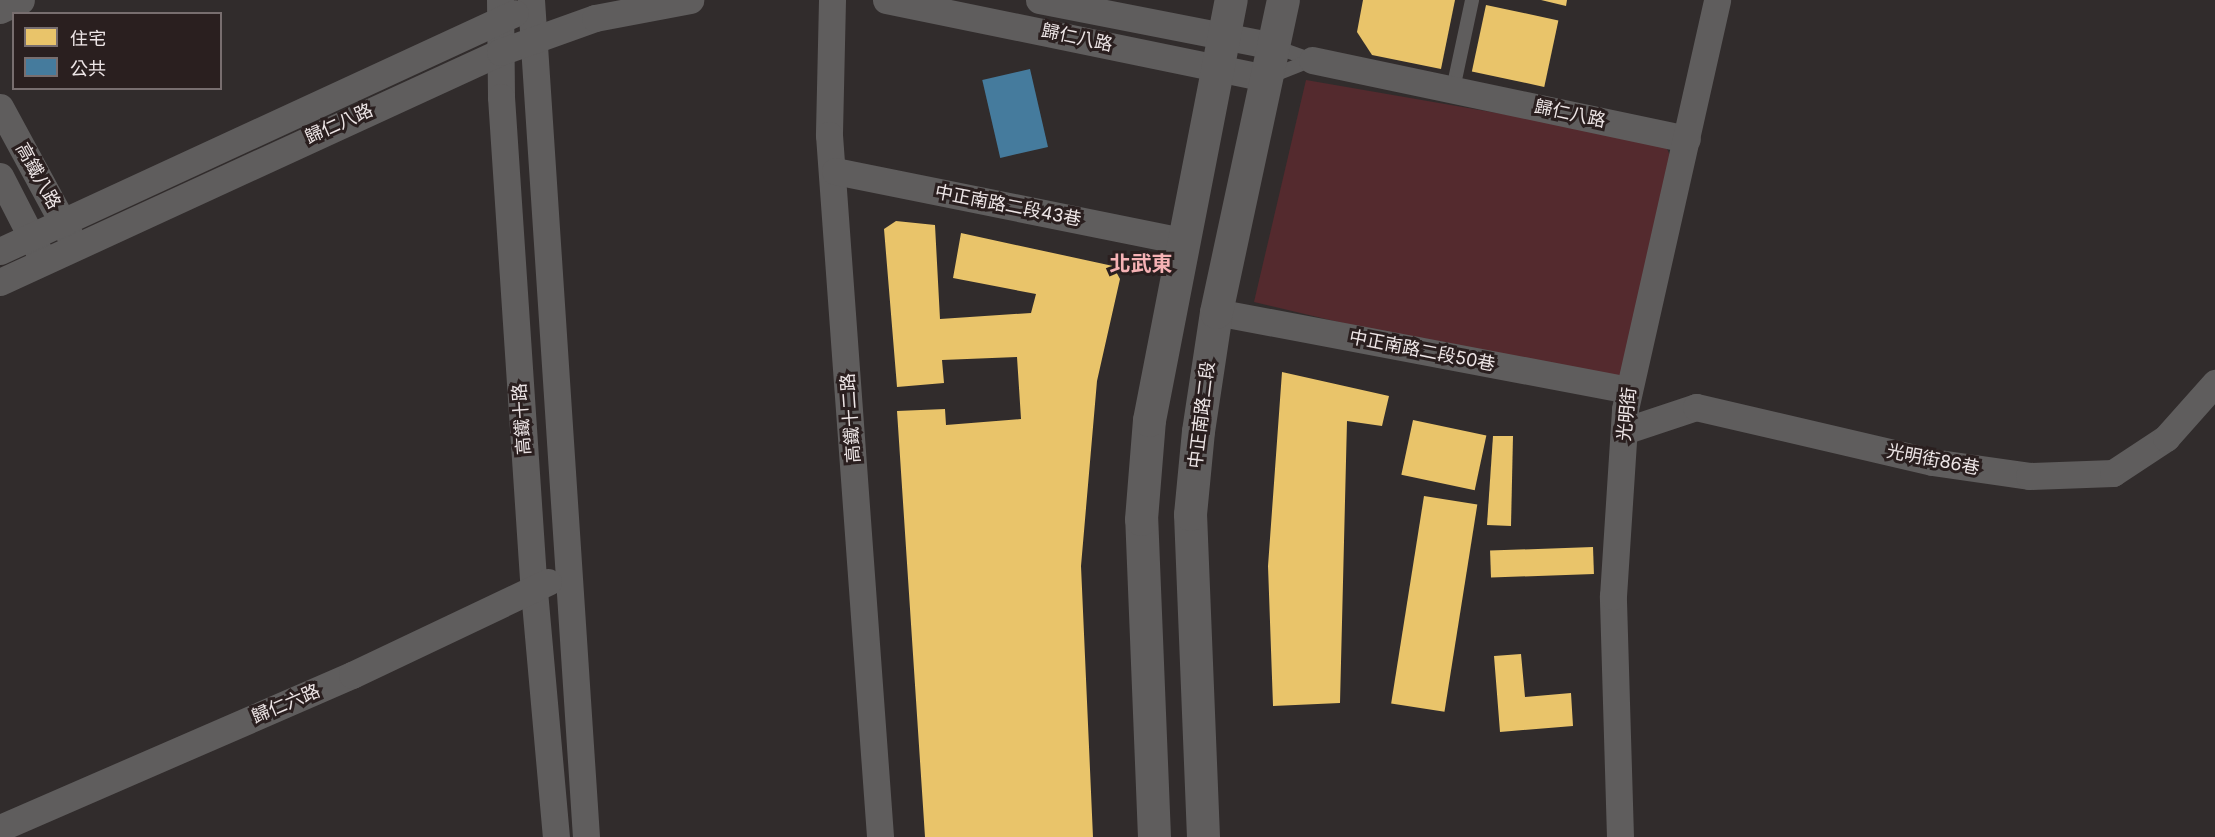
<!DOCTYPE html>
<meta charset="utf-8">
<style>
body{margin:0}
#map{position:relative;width:2215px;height:837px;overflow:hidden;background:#312c2c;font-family:Inter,"Noto Sans TC",sans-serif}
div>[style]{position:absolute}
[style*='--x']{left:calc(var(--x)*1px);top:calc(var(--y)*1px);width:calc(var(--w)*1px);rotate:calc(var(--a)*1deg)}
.green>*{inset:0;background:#542a2e}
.homes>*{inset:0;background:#e9c46a;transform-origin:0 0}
.public>*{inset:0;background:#457b9d;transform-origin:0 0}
.service>*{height:14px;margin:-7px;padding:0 7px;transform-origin:7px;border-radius:7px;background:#5f5d5d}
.minor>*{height:27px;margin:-13.5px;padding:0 13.5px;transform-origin:13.5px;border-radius:13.5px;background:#5f5d5d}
.tertiary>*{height:33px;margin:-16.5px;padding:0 16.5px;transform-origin:16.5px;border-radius:16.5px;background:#5f5d5d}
span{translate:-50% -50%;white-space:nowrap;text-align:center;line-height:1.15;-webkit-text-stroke:6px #2a1f1f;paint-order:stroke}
.street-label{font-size:18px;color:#ede5e6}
.quarter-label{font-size:21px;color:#f6b2b5;font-weight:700}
.legend{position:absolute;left:12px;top:12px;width:210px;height:78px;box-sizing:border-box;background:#2a1f1f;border:2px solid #786e6f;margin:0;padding:8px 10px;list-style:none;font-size:18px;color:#ede5e6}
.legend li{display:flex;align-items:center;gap:12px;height:30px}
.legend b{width:30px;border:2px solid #786e6f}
</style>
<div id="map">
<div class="green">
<i style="clip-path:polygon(1306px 80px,1664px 142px,1679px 176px,1632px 368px,1604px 385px,1254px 302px)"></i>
</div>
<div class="homes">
<i style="clip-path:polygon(1363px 0,1455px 0,1441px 69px,1372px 55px,1357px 32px)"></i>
<i style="clip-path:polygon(1541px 0,1567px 0,1566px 6px)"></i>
<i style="left:1486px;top:5px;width:74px;height:68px;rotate:12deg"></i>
<i style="clip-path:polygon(896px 221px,935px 225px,940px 319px,1031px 313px,1036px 294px,953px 278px,961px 233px,1113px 266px,1120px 279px,1097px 381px,1081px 566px,1093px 837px,925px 837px,897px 411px,945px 409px,946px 425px,1021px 419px,1017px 357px,942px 360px,944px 383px,897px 387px,884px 229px)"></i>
<i style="clip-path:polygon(1282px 372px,1389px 396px,1382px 426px,1347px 421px,1340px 703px,1273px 706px,1268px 566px)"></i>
<i style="left:1413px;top:420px;width:75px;height:56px;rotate:12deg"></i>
<i style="clip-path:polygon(1493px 436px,1513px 436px,1511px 526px,1487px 525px)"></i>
<i style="left:1424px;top:496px;width:54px;height:210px;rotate:9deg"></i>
<i style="left:1593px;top:547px;width:27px;height:103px;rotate:88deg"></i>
<i style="clip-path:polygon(1521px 654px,1525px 697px,1571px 693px,1573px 726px,1500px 732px,1494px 656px)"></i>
</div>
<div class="public">
<i style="left:1030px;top:69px;width:80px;height:49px;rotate:77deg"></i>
</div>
<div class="service">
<i style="--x:1273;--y:46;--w:41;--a:19.7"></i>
<i style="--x:1269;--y:77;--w:46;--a:-21.6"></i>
<i style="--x:1453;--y:89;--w:91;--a:-77.9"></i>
</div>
<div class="minor">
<i style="--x:500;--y:0;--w:97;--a:89.4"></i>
<i style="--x:501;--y:97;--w:495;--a:86.2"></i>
<i style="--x:534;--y:591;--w:247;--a:84.9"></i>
<i style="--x:531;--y:0;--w:839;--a:86.24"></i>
<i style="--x:832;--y:0;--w:135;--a:91.3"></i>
<i style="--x:829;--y:135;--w:704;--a:85.84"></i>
<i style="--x:886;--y:0;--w:389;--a:11.6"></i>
<i style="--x:1039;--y:0;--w:238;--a:11.1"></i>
<i style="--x:0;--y:10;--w:23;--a:-25"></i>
<i style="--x:1312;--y:60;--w:383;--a:11.9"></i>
<i style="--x:0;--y:107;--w:147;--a:61.5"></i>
<i style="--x:835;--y:171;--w:354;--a:11.4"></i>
<i style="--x:0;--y:176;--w:85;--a:62.8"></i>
<i style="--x:0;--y:251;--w:567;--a:-24.8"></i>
<i style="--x:0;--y:282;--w:550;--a:-24.7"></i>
<i style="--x:500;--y:52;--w:101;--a:-19.7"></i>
<i style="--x:595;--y:18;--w:97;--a:-10.7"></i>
<i style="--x:1216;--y:312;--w:420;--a:10.7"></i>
<i style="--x:1624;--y:431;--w:76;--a:-18.4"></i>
<i style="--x:1696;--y:407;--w:242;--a:13.1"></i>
<i style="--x:1932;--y:462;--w:98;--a:8.2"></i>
<i style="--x:2029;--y:476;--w:84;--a:-2"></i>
<i style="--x:2113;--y:473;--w:64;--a:-33.4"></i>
<i style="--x:2166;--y:438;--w:74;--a:-48.3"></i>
<i style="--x:0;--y:828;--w:384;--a:-23.5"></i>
<i style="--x:352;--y:675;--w:217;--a:-25.4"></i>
<i style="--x:1620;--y:837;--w:241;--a:-91.7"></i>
<i style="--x:1613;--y:596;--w:187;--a:-86.3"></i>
<i style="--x:1625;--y:409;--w:419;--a:-77.3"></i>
</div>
<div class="tertiary">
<i style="--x:1154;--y:837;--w:318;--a:-92.3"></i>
<i style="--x:1141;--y:519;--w:99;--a:-85.4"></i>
<i style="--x:1149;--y:420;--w:428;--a:-79"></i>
<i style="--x:1203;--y:837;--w:323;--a:-92.3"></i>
<i style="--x:1190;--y:514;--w:83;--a:-84.5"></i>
<i style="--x:1198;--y:431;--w:120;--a:-81.4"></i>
<i style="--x:1216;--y:312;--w:319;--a:-77.9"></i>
</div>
<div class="street-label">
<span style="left:1077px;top:38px;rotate:12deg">歸仁八路</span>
<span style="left:1570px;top:114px;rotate:12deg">歸仁八路</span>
<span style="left:339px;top:124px;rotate:-24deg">歸仁八路</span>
<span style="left:38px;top:176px;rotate:61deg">高鐵八路</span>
<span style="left:1008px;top:206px;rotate:11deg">中正南路二段43巷</span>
<span style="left:1422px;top:351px;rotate:11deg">中正南路二段50巷</span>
<span style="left:1627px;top:414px;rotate:-84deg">光明街</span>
<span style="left:1202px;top:415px;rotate:-83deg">中正南路二段</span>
<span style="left:851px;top:418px;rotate:-94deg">高鐵十二路</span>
<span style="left:522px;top:419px;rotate:-94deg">高鐵十路</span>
<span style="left:1933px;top:460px;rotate:11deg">光明街86巷</span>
<span style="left:286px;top:704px;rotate:-23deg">歸仁六路</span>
</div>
<div class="quarter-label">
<span style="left:1141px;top:264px">北武東</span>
</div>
<ul class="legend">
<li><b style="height:16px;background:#e9c46a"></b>住宅</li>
<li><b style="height:16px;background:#457b9d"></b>公共</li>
</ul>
</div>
